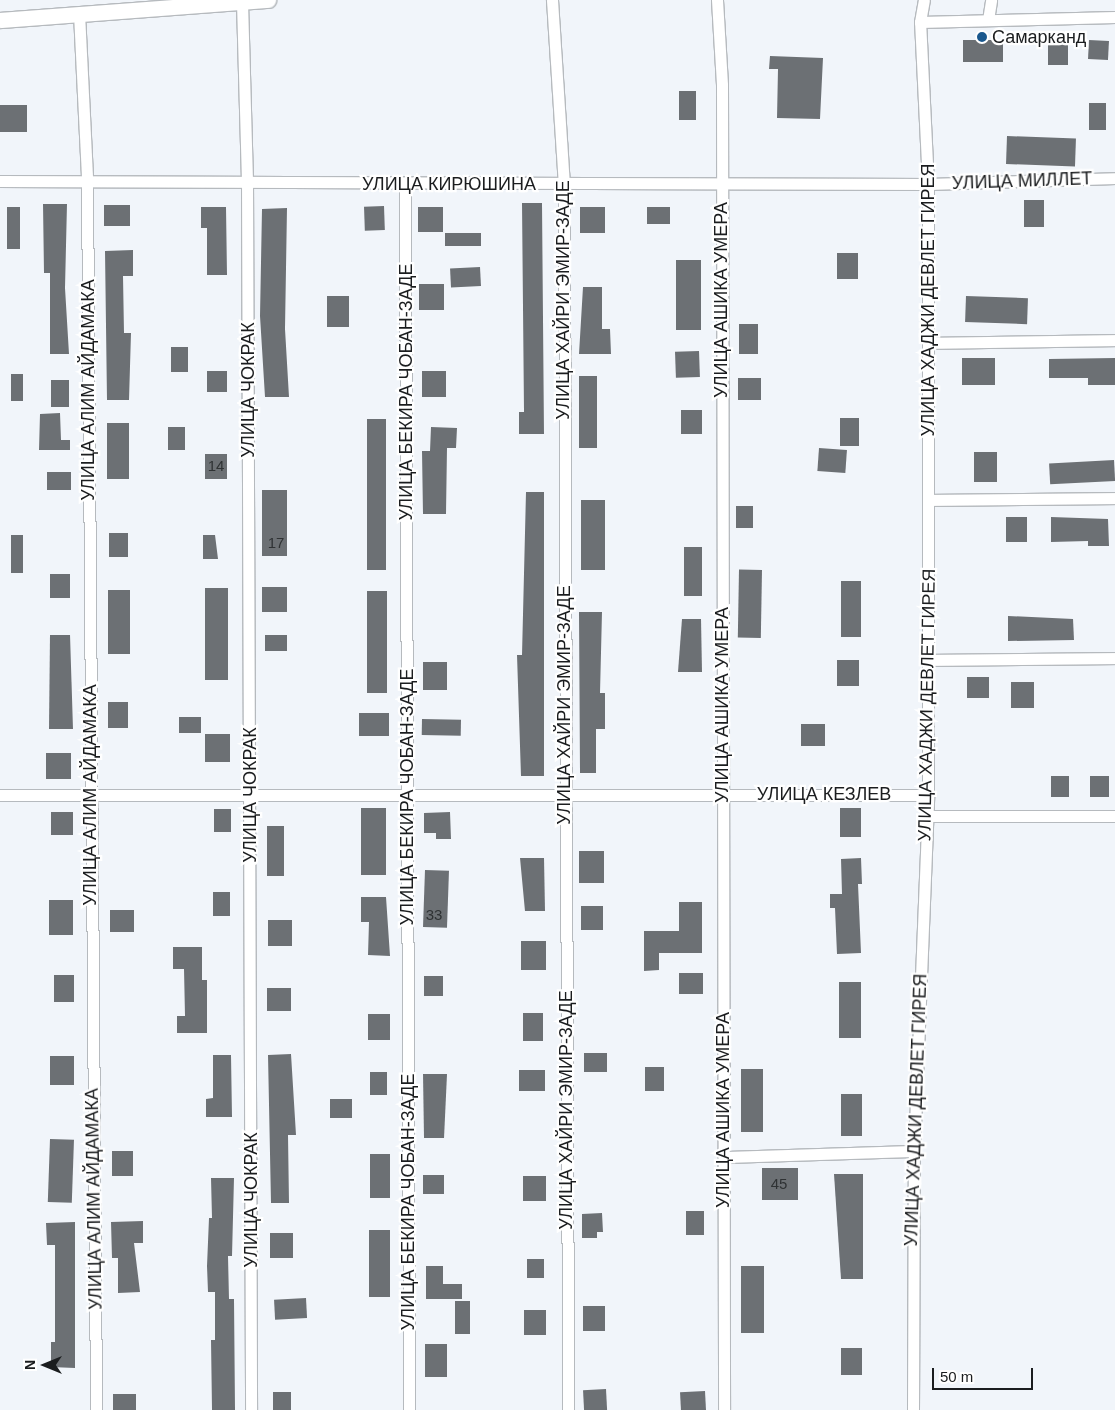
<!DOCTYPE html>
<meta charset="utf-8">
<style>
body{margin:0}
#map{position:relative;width:1115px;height:1410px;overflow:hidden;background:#f1f5fa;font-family:Arial,sans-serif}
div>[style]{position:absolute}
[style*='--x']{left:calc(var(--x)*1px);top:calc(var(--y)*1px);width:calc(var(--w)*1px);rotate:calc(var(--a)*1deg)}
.building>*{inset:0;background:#6c7074;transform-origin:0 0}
.roads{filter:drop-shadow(1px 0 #b6babe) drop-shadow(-1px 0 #b6babe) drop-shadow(0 1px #b6babe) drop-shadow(0 -1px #b6babe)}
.street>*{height:11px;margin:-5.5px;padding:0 5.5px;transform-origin:5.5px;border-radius:5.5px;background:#fff}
.secondary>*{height:15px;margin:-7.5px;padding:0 7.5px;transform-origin:7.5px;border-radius:7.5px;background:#fff}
.dots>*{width:14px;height:14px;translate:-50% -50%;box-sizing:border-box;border:2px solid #fff;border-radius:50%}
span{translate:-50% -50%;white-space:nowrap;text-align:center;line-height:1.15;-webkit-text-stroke:4.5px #fff;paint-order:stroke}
.number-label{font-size:15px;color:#2f3234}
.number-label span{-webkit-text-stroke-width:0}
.poi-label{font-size:18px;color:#1b1d1f}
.left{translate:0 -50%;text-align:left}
.street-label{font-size:18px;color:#1b1d1f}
.north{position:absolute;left:20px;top:1340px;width:50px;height:50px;-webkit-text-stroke:4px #fff;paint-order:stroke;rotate:270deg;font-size:14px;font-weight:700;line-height:20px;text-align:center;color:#1b1d1f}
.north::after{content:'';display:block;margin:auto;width:18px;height:22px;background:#1b1d1f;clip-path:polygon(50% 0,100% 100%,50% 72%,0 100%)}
.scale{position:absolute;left:932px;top:1368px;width:101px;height:22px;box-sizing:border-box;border:2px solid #1b1d1f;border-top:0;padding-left:6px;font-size:15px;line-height:18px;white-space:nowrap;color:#1b1d1f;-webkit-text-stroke:4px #fff;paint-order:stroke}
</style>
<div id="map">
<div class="building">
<i style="left:1003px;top:40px;width:22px;height:40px;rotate:90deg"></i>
<i style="left:1048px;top:40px;width:20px;height:25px"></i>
<i style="left:1089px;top:40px;width:20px;height:19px;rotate:3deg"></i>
<i style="clip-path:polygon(770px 56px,823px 58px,820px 119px,777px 118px,778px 69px,769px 69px)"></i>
<i style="left:679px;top:91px;width:17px;height:29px"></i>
<i style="left:1089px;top:103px;width:17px;height:27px"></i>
<i style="left:27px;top:105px;width:27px;height:27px;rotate:90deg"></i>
<i style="left:1007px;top:136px;width:69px;height:28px;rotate:2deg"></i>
<i style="left:1024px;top:200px;width:20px;height:27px"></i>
<i style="clip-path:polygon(522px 203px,542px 203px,544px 434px,519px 434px,519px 412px,524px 412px)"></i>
<i style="clip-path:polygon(43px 204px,67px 204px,65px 288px,69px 354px,50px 354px,50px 273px,44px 273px)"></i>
<i style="left:104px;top:205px;width:26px;height:21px"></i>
<i style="left:384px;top:206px;width:24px;height:20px;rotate:88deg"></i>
<i style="left:20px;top:207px;width:42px;height:13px;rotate:90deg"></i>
<i style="clip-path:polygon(201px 207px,226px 207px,227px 275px,207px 275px,207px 228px,201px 228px)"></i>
<i style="left:418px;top:207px;width:25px;height:25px"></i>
<i style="left:605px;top:207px;width:26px;height:25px;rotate:90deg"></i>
<i style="left:647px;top:207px;width:23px;height:17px"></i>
<i style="clip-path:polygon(287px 208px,285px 329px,289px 397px,265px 397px,260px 316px,262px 209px)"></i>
<i style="left:481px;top:233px;width:13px;height:36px;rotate:90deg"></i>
<i style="clip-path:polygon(133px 250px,133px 276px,123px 276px,124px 333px,131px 333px,129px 400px,107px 400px,105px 251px)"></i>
<i style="left:837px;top:253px;width:21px;height:26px"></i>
<i style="left:701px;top:260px;width:70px;height:25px;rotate:90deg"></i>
<i style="left:480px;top:267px;width:19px;height:30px;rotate:87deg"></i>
<i style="left:419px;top:284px;width:25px;height:26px"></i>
<i style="clip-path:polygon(583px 287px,602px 287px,602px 329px,610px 329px,611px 354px,579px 354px)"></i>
<i style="left:327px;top:296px;width:22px;height:31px"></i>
<i style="left:966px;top:296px;width:62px;height:26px;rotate:2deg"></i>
<i style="left:739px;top:324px;width:19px;height:30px"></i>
<i style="left:171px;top:347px;width:17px;height:25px"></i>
<i style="left:699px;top:351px;width:26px;height:24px;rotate:88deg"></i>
<i style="left:962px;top:358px;width:33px;height:27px"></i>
<i style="clip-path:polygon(1115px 358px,1115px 385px,1088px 385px,1088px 378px,1049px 378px,1049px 359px)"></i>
<i style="left:207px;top:371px;width:20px;height:21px"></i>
<i style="left:422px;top:371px;width:24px;height:26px"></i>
<i style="left:23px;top:374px;width:27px;height:12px;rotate:90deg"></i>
<i style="left:579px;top:376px;width:18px;height:72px"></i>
<i style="left:738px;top:378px;width:23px;height:22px"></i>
<i style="left:69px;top:380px;width:27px;height:18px;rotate:90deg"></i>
<i style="left:681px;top:410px;width:21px;height:24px"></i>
<i style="clip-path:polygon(60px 413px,61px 440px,70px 440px,70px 450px,39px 450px,40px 414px)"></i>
<i style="left:840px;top:418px;width:19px;height:28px"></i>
<i style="left:367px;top:419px;width:19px;height:151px"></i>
<i style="left:107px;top:423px;width:22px;height:56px"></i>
<i style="left:185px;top:427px;width:23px;height:17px;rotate:90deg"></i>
<i style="clip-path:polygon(431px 427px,457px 428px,456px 448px,447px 448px,446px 514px,423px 514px,422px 451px,430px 451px)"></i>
<i style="left:819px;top:448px;width:28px;height:23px;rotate:4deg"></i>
<i style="left:974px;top:452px;width:23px;height:30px"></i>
<i style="left:205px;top:454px;width:22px;height:25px"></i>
<i style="left:1114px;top:460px;width:21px;height:65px;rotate:87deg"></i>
<i style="left:47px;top:472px;width:24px;height:18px"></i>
<i style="left:262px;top:490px;width:25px;height:66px"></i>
<i style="clip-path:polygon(526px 492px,544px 492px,544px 776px,521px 776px,517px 655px,522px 655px)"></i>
<i style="left:581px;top:500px;width:24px;height:70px"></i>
<i style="left:736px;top:506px;width:17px;height:22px"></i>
<i style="left:1027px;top:517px;width:25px;height:21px;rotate:90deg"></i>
<i style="clip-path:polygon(1051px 517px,1108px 519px,1109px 546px,1088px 546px,1088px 541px,1051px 542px)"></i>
<i style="left:109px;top:533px;width:19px;height:24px"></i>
<i style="left:11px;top:535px;width:12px;height:38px"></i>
<i style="clip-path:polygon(203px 535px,215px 535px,218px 559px,203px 559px)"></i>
<i style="left:684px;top:547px;width:18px;height:49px"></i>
<i style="left:762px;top:570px;width:68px;height:23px;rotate:91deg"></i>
<i style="left:50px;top:574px;width:20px;height:24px"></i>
<i style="left:841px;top:581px;width:20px;height:56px"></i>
<i style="left:262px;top:587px;width:25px;height:25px"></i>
<i style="left:205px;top:588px;width:23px;height:92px"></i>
<i style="left:108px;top:590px;width:22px;height:64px"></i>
<i style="left:367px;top:591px;width:20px;height:102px"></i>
<i style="clip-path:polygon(579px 612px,602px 612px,600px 693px,605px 693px,605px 729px,596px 729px,596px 773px,580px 773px)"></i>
<i style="clip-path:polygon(1008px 616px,1073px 619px,1074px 640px,1008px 641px)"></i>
<i style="clip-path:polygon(682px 619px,701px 619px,702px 672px,678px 672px)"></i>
<i style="clip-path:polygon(50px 635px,70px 635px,73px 729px,49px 729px)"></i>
<i style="left:265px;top:635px;width:22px;height:16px"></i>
<i style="left:837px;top:660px;width:22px;height:26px"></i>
<i style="left:447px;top:662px;width:28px;height:24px;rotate:90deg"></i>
<i style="left:967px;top:677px;width:22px;height:21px"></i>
<i style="left:1011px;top:682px;width:23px;height:26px"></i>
<i style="left:108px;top:702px;width:20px;height:26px"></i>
<i style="left:359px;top:713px;width:30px;height:23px"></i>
<i style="left:179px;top:717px;width:22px;height:16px"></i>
<i style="left:422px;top:719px;width:39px;height:16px;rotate:1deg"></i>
<i style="left:825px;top:724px;width:22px;height:24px;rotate:90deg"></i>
<i style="left:205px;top:734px;width:25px;height:28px"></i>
<i style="left:46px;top:753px;width:25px;height:26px"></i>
<i style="left:1051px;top:776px;width:18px;height:21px"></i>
<i style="left:1090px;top:776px;width:19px;height:21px"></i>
<i style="left:361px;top:808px;width:25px;height:67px"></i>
<i style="left:840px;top:808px;width:21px;height:29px"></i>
<i style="left:214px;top:809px;width:17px;height:23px"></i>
<i style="left:51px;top:812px;width:22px;height:23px"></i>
<i style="clip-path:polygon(450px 812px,451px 839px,436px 839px,436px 833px,424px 833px,424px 813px)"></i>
<i style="left:267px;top:826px;width:17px;height:50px"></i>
<i style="left:579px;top:851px;width:25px;height:32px"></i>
<i style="clip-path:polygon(520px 858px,544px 858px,545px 911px,525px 911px)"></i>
<i style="clip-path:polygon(861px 858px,862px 884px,858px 884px,861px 953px,837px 954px,835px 908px,830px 908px,830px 894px,842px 894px,841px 859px)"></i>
<i style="left:425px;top:870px;width:24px;height:57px;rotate:2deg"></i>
<i style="left:213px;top:892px;width:17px;height:24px"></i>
<i style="clip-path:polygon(361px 897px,386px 897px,390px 956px,368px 955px,369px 922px,361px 922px)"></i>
<i style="left:49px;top:900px;width:24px;height:35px"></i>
<i style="clip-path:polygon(679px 902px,702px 902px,702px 953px,659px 953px,659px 970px,644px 971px,644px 931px,679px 931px)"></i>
<i style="left:581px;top:906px;width:22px;height:24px"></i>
<i style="left:110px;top:910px;width:24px;height:22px"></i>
<i style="left:268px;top:920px;width:24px;height:26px"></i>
<i style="left:546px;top:941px;width:29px;height:25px;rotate:90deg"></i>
<i style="clip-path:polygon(173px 947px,202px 947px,202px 980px,207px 980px,207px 1033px,177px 1033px,177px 1016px,185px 1016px,184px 969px,173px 969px)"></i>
<i style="left:679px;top:973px;width:24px;height:21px"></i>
<i style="left:54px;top:975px;width:20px;height:27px"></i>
<i style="left:424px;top:976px;width:19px;height:20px"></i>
<i style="left:839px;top:982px;width:22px;height:56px"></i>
<i style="left:267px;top:988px;width:24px;height:23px"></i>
<i style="left:523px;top:1013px;width:20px;height:28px"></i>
<i style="left:390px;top:1014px;width:26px;height:22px;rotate:90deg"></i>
<i style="left:584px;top:1053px;width:23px;height:19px"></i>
<i style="clip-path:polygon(291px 1054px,296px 1135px,288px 1135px,289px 1203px,271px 1203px,268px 1055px)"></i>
<i style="clip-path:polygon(213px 1055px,231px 1055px,232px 1117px,206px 1117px,206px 1099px,213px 1098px)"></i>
<i style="left:50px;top:1056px;width:24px;height:29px"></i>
<i style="left:645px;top:1067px;width:19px;height:24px"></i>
<i style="left:741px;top:1069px;width:22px;height:63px"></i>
<i style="left:519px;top:1070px;width:26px;height:21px"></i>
<i style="left:370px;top:1072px;width:17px;height:23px"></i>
<i style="clip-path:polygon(423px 1074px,447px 1074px,444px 1138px,424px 1138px)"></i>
<i style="left:841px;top:1094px;width:21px;height:42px"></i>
<i style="left:330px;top:1099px;width:22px;height:19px"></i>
<i style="left:50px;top:1139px;width:24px;height:63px;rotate:2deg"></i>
<i style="left:112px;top:1151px;width:21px;height:25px"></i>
<i style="left:370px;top:1154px;width:20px;height:44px"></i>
<i style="left:762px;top:1168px;width:36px;height:32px"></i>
<i style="clip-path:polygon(834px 1174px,863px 1174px,863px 1279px,841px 1279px)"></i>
<i style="left:423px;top:1175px;width:21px;height:19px"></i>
<i style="left:523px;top:1176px;width:23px;height:25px"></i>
<i style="clip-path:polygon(211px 1178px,234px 1178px,232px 1256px,228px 1256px,229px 1299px,234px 1299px,235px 1410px,212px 1410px,211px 1340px,215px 1340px,215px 1292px,208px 1292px,207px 1266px,209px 1218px,212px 1218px)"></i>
<i style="left:686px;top:1211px;width:18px;height:24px"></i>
<i style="clip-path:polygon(602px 1213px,603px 1232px,597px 1232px,597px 1238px,582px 1238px,582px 1214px)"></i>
<i style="clip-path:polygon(143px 1221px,143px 1243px,134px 1243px,140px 1292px,118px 1293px,118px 1258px,112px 1258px,111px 1222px)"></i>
<i style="clip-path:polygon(75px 1222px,75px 1368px,51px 1367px,51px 1342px,55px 1342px,55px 1245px,47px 1245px,46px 1223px)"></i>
<i style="left:369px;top:1230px;width:21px;height:67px"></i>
<i style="left:270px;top:1233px;width:23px;height:25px"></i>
<i style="left:527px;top:1259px;width:17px;height:19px"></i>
<i style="clip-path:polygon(426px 1266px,443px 1266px,443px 1284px,462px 1284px,462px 1299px,426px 1299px)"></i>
<i style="left:741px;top:1266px;width:23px;height:67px"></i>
<i style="left:306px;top:1298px;width:20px;height:32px;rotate:87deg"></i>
<i style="left:455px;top:1301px;width:15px;height:33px"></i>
<i style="left:583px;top:1306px;width:22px;height:25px"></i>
<i style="left:524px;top:1310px;width:22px;height:25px"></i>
<i style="left:425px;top:1344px;width:22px;height:33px"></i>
<i style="left:862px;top:1348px;width:27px;height:21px;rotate:90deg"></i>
<i style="left:606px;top:1389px;width:21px;height:23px;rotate:87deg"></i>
<i style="left:705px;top:1391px;width:19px;height:25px;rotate:87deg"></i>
<i style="left:273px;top:1392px;width:18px;height:18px"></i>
<i style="left:113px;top:1394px;width:23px;height:16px"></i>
</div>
<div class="roads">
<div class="street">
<i style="--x:552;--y:0;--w:184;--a:86.3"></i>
<i style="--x:564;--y:184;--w:1226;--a:89.81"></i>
<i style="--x:717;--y:0;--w:85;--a:86.6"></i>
<i style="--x:722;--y:85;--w:1325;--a:89.91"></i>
<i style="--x:242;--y:2;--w:177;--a:88.4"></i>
<i style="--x:247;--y:179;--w:1231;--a:89.81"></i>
<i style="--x:79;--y:13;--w:166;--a:87.2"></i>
<i style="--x:87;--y:179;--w:1231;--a:89.58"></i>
<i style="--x:988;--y:20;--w:20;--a:-81"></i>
<i style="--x:920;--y:22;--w:195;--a:-1.5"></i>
<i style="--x:0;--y:181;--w:928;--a:0.19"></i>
<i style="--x:928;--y:184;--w:187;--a:-1.8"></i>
<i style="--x:405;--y:185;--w:1225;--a:89.81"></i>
<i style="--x:928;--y:343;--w:187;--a:-0.9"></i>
<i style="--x:930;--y:500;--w:185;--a:-0.6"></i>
<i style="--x:928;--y:660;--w:187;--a:-0.6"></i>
<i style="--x:0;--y:795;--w:928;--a:0"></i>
<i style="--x:927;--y:816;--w:188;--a:0"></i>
<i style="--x:724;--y:1157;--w:190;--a:-1.8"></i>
<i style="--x:913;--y:1410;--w:259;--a:-89.8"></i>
<i style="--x:914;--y:1151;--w:356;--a:-87.7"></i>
<i style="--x:928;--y:795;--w:611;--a:-90"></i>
<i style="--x:928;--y:184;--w:162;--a:-92.8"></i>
<i style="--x:920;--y:22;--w:22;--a:-80"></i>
</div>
<div class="secondary">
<i style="--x:0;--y:20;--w:269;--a:-4.3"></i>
</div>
</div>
<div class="dots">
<i style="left:982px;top:37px;background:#1a588e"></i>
</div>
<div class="number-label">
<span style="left:216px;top:466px">14</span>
<span style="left:276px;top:543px">17</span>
<span style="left:434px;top:915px">33</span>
<span style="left:779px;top:1184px">45</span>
</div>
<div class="poi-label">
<span class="left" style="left:992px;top:37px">Самарканд</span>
</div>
<div class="street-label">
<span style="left:1022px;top:181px;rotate:-2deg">УЛИЦА МИЛЛЕТ</span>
<span style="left:449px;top:184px">УЛИЦА КИРЮШИНА</span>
<span style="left:563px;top:300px;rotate:-90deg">УЛИЦА ХАЙРИ ЭМИР-ЗАДЕ</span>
<span style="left:721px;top:300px;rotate:-90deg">УЛИЦА АШИКА УМЕРА</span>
<span style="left:928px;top:300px;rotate:-90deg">УЛИЦА ХАДЖИ ДЕВЛЕТ ГИРЕЯ</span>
<span style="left:88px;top:390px;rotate:-90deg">УЛИЦА АЛИМ АЙДАМАКА</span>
<span style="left:248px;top:390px;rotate:-90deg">УЛИЦА ЧОКРАК</span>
<span style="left:406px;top:392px;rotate:-90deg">УЛИЦА БЕКИРА ЧОБАН-ЗАДЕ</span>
<span style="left:564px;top:705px;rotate:-90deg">УЛИЦА ХАЙРИ ЭМИР-ЗАДЕ</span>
<span style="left:722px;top:705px;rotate:-90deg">УЛИЦА АШИКА УМЕРА</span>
<span style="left:927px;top:705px;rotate:-89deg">УЛИЦА ХАДЖИ ДЕВЛЕТ ГИРЕЯ</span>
<span style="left:824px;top:794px">УЛИЦА КЕЗЛЕВ</span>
<span style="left:90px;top:795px;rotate:-90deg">УЛИЦА АЛИМ АЙДАМАКА</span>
<span style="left:250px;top:795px;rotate:-90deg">УЛИЦА ЧОКРАК</span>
<span style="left:407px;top:797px;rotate:-90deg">УЛИЦА БЕКИРА ЧОБАН-ЗАДЕ</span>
<span style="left:566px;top:1110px;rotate:-90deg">УЛИЦА ХАЙРИ ЭМИР-ЗАДЕ</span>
<span style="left:723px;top:1110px;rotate:-90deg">УЛИЦА АШИКА УМЕРА</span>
<span style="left:916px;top:1110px;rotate:-88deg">УЛИЦА ХАДЖИ ДЕВЛЕТ ГИРЕЯ</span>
<span style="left:94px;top:1199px;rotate:-91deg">УЛИЦА АЛИМ АЙДАМАКА</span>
<span style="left:251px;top:1200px;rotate:-90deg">УЛИЦА ЧОКРАК</span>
<span style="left:408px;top:1202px;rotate:-90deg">УЛИЦА БЕКИРА ЧОБАН-ЗАДЕ</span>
</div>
<div class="north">N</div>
<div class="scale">50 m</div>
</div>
